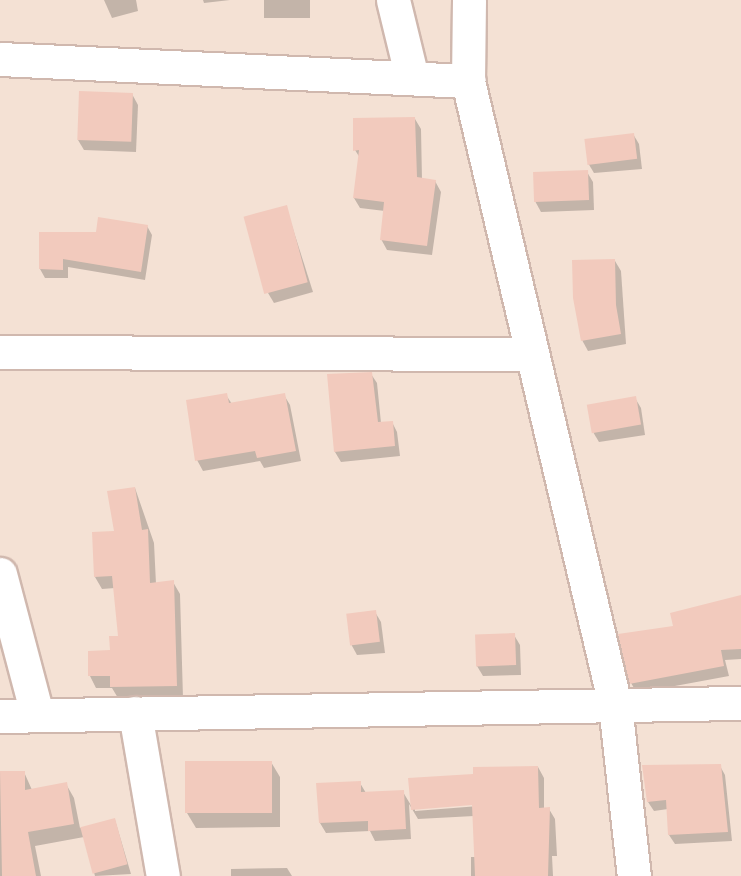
<!DOCTYPE html>
<style>
body{margin:0}
#map{position:relative;width:741px;height:876px;overflow:hidden;background:#fcf0e6;font-family:"Sofia Sans Condensed",sans-serif}
div>[style]{position:absolute}
[style*='--x']{left:calc(var(--x)*1px);top:calc(var(--y)*1px);width:calc(var(--w)*1px);rotate:calc(var(--a)*1deg)}
.residential>*{inset:0;background:#f4e1d4;transform-origin:0 0}
.shadow>*{inset:0;background:#0003;transform-origin:0 0}
.building>*{inset:0;background:#f2cabd;transform-origin:0 0}
.roads{filter:drop-shadow(2px 0 #d0b8ae) drop-shadow(-2px 0 #d0b8ae) drop-shadow(0 2px #d0b8ae) drop-shadow(0 -2px #d0b8ae)}
.minor>*{height:33px;margin:-16.5px;padding:0 16.5px;transform-origin:16.5px;border-radius:16.5px;background:#fff}
span{translate:-50% -50%;white-space:nowrap;text-align:center;line-height:1.15;-webkit-text-stroke:6px #fff5ec;paint-order:stroke}
</style>
<div id="map">
<div class="residential">
<i style="left:0;top:0;width:741px;height:876px"></i>
</div>
<div class="shadow">
<i style="clip-path:polygon(104px 0,136px 0,138px 11px,112px 18px)"></i>
<i style="clip-path:polygon(203px 0,230px 0,204px 3px)"></i>
<i style="left:264px;top:0;width:46px;height:18px"></i>
<i style="clip-path:polygon(132px 94px,138px 105px,136px 152px,84px 150px,78px 140px)"></i>
<i style="clip-path:polygon(415px 119px,421px 129px,422px 180px,435px 181px,441px 192px,432px 255px,387px 250px,381px 239px,385px 211px,360px 208px,354px 198px,360px 158px,355px 150px)"></i>
<i style="clip-path:polygon(633px 134px,639px 144px,642px 169px,594px 173px,588px 163px)"></i>
<i style="clip-path:polygon(587px 172px,593px 182px,594px 210px,541px 212px,535px 201px)"></i>
<i style="clip-path:polygon(286px 207px,313px 292px,274px 303px,268px 293px)"></i>
<i style="clip-path:polygon(147px 226px,152px 235px,145px 280px,68px 267px,68px 278px,45px 278px,40px 269px,97px 234px)"></i>
<i style="clip-path:polygon(615px 261px,621px 271px,626px 344px,588px 351px,582px 340px)"></i>
<i style="clip-path:polygon(371px 374px,377px 383px,381px 423px,392px 422px,397px 432px,400px 456px,341px 462px,335px 452px,329px 376px)"></i>
<i style="clip-path:polygon(226px 395px,232px 404px,284px 395px,290px 405px,301px 461px,264px 468px,260px 461px,203px 471px,197px 460px)"></i>
<i style="clip-path:polygon(635px 398px,641px 408px,645px 435px,599px 442px,593px 432px)"></i>
<i style="clip-path:polygon(135px 488px,154px 543px,156px 584px,173px 582px,180px 594px,183px 698px,118px 698px,112px 688px,96px 688px,90px 676px,120px 637px,115px 588px,102px 589px,95px 577px)"></i>
<i style="clip-path:polygon(741px 598px,741px 659px,725px 660px,729px 676px,637px 693px,631px 683px,675px 627px)"></i>
<i style="clip-path:polygon(375px 612px,381px 622px,385px 653px,357px 655px,351px 644px)"></i>
<i style="clip-path:polygon(514px 635px,520px 645px,521px 675px,483px 676px,477px 666px)"></i>
<i style="clip-path:polygon(271px 762px,280px 777px,280px 827px,196px 828px,187px 813px)"></i>
<i style="clip-path:polygon(720px 766px,725px 775px,732px 841px,675px 844px,669px 835px,668px 809px,654px 811px,648px 802px)"></i>
<i style="clip-path:polygon(evenodd,538px 767px,544px 778px,544px 809px,549px 809px,555px 819px,557px 856px,552px 856px,553px 876px,471px 876px,471px 857px,476px 857px,474px 816px,418px 819px,409px 804px,411px 839px,375px 841px,370px 831px,326px 833px,320px 823px,318px 785px,360px 783px,366px 793px,403px 792px,412px 807px,474px 775px,538px 767px,479px 803px,479px 806px,415px 811px,415px 808px,479px 803px)"></i>
<i style="clip-path:polygon(0 772px,24px 772px,32px 790px,66px 784px,74px 798px,80px 828px,115px 820px,131px 874px,95px 876px,84px 837px,35px 846px,41px 876px,0 876px)"></i>
<i style="clip-path:polygon(287px 868px,292px 876px,231px 876px,231px 869px)"></i>
</div>
<div class="building">
<i style="left:79px;top:91px;width:54px;height:49px;rotate:2deg"></i>
<i style="clip-path:polygon(415px 117px,417px 177px,436px 180px,427px 246px,380px 240px,384px 202px,353px 198px,359px 150px,353px 151px,353px 118px)"></i>
<i style="left:634px;top:133px;width:26px;height:50px;rotate:83deg"></i>
<i style="left:588px;top:170px;width:30px;height:55px;rotate:88deg"></i>
<i style="left:287px;top:205px;width:80px;height:45px;rotate:75deg"></i>
<i style="clip-path:polygon(98px 217px,148px 225px,141px 272px,63px 259px,63px 270px,39px 269px,39px 232px,96px 232px)"></i>
<i style="clip-path:polygon(615px 259px,616px 305px,621px 334px,581px 341px,573px 298px,572px 260px)"></i>
<i style="clip-path:polygon(372px 372px,378px 422px,393px 421px,395px 446px,334px 452px,327px 374px)"></i>
<i style="clip-path:polygon(227px 393px,229px 403px,285px 393px,296px 451px,257px 458px,255px 451px,195px 461px,186px 400px)"></i>
<i style="left:636px;top:396px;width:29px;height:50px;rotate:80deg"></i>
<i style="clip-path:polygon(135px 487px,142px 530px,148px 529px,150px 583px,174px 580px,177px 686px,110px 687px,110px 676px,88px 676px,88px 651px,110px 650px,109px 636px,118px 636px,112px 576px,94px 577px,92px 532px,114px 531px,107px 491px)"></i>
<i style="clip-path:polygon(741px 595px,741px 649px,721px 650px,724px 666px,629px 684px,618px 634px,673px 626px,670px 613px)"></i>
<i style="left:376px;top:610px;width:32px;height:30px;rotate:83deg"></i>
<i style="left:515px;top:633px;width:32px;height:40px;rotate:88deg"></i>
<i style="left:185px;top:761px;width:87px;height:52px"></i>
<i style="clip-path:polygon(721px 764px,728px 832px,668px 835px,666px 800px,647px 802px,642px 765px)"></i>
<i style="clip-path:polygon(538px 766px,539px 808px,550px 807px,548px 876px,475px 876px,472px 805px,411px 810px,408px 778px,473px 774px,473px 767px)"></i>
<i style="clip-path:polygon(0 771px,25px 771px,25px 790px,67px 782px,74px 824px,28px 832px,36px 876px,2px 876px)"></i>
<i style="clip-path:polygon(361px 781px,361px 792px,404px 790px,406px 829px,368px 831px,368px 821px,319px 823px,316px 783px)"></i>
<i style="left:115px;top:818px;width:48px;height:36px;rotate:75deg"></i>
</div>
<div class="roads">
<div class="minor">
<i style="--x:393;--y:0;--w:80;--a:76.3"></i>
<i style="--x:469;--y:0;--w:81;--a:90.7"></i>
<i style="--x:468;--y:81;--w:641;--a:76.74"></i>
<i style="--x:615;--y:705;--w:172;--a:83.7"></i>
<i style="--x:0;--y:59;--w:469;--a:2.7"></i>
<i style="--x:0;--y:352;--w:531;--a:0.22"></i>
<i style="--x:0;--y:574;--w:145;--a:75.2"></i>
<i style="--x:135;--y:713;--w:165;--a:80.3"></i>
<i style="--x:0;--y:716;--w:741;--a:-1.01"></i>
</div>
</div>
</div>
